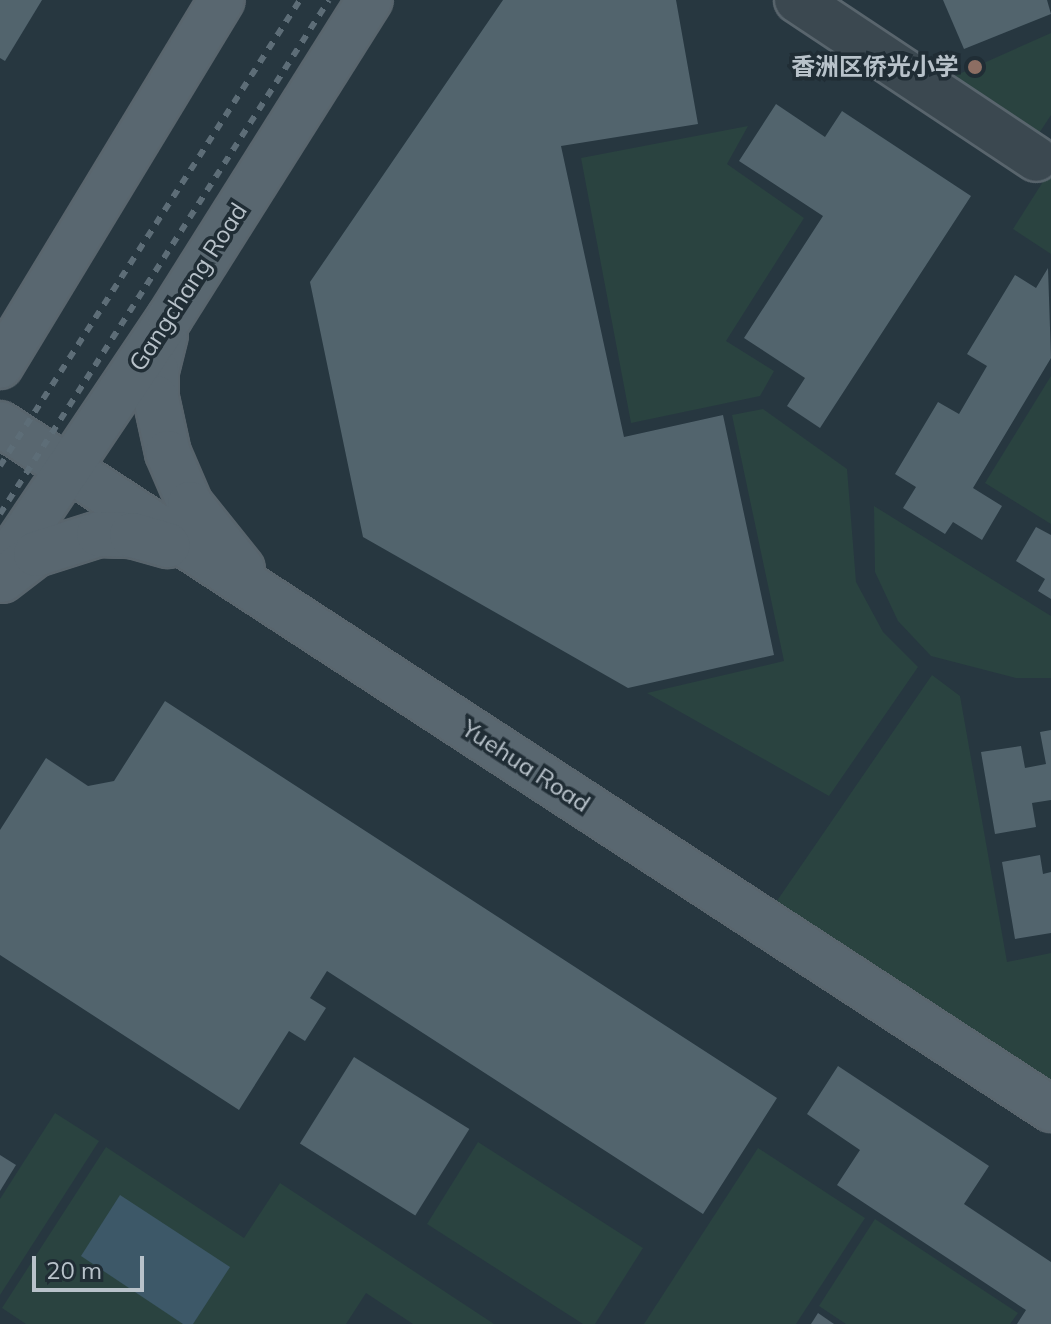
<!DOCTYPE html>
<meta charset="utf-8">
<style>
body{margin:0}
#map{position:relative;width:1051px;height:1324px;overflow:hidden;background:#273740;font-family:Mulish,"Noto Sans SC",sans-serif}
div>[style]{position:absolute}
[style*='--x']{left:calc(var(--x)*1px);top:calc(var(--y)*1px);width:calc(var(--w)*1px);rotate:calc(var(--a)*1deg)}
.green>*{inset:0;background:#2a4340}
.water>*{inset:0;background:#3d5868}
.building>*{inset:0;background:#52646d;transform-origin:0 0}
.roads{filter:drop-shadow(2px 0 #59656d) drop-shadow(-2px 0 #59656d) drop-shadow(0 2px #59656d) drop-shadow(0 -2px #59656d)}
.minor>*{height:44px;margin:-22px;padding:0 22px;transform-origin:22px;border-radius:22px;background:#3b4850}
.major>*{height:44px;margin:-22px;padding:0 22px;transform-origin:22px;border-radius:22px;background:#596770}
.rail>*{height:6px;margin-top:-3px;transform-origin:0;background:repeating-linear-gradient(90deg,#5d6d77 0 8px,transparent 0 16px)}
.dots>*{width:22px;height:22px;translate:-50% -50%;box-sizing:border-box;border:4px solid #202d35;border-radius:50%}
span{translate:-50% -50%;white-space:nowrap;text-align:center;line-height:1.15;-webkit-text-stroke:7px #202d35;paint-order:stroke}
.poi-label{font-size:24px;color:#b8c2ca;font-weight:700}
.right{translate:-100% -50%;text-align:right}
.street-label{font-size:24px;color:#b8c2ca}
.scale{position:absolute;left:32px;top:1256px;width:112px;height:36px;box-sizing:border-box;border:4px solid #b8c2ca;border-top:0;padding-left:10px;font-size:24px;line-height:28px;white-space:nowrap;color:#b8c2ca;-webkit-text-stroke:6px #202d35;paint-order:stroke}
</style>
<div id="map">
<div class="green">
<i style="clip-path:polygon(1051px 33px,1051px 115px,1032px 144px,941px 82px)"></i>
<i style="clip-path:polygon(748px 126px,727px 164px,804px 218px,726px 341px,774px 371px,760px 396px,631px 423px,581px 158px)"></i>
<i style="clip-path:polygon(1051px 169px,1051px 254px,1013px 229px)"></i>
<i style="clip-path:polygon(1051px 376px,1051px 524px,985px 483px)"></i>
<i style="clip-path:polygon(763px 409px,847px 469px,856px 582px,883px 632px,918px 667px,829px 796px,647px 693px,784px 661px,732px 415px)"></i>
<i style="clip-path:polygon(874px 506px,1051px 616px,1051px 678px,1016px 678px,931px 656px,898px 621px,875px 572px)"></i>
<i style="clip-path:polygon(932px 675px,960px 696px,1007px 962px,1051px 953px,1051px 1096px,770px 911px)"></i>
<i style="clip-path:polygon(55px 1113px,99px 1141px,0 1295px,0 1199px)"></i>
<i style="clip-path:polygon(478px 1142px,643px 1248px,595px 1324px,583px 1324px,427px 1224px)"></i>
<i style="clip-path:polygon(106px 1147px,244px 1238px,280px 1183px,494px 1324px,413px 1324px,366px 1293px,346px 1324px,26px 1324px,2px 1308px)"></i>
<i style="clip-path:polygon(758px 1148px,865px 1218px,796px 1324px,644px 1324px)"></i>
<i style="clip-path:polygon(875px 1219px,1018px 1313px,1010px 1324px,846px 1324px,819px 1306px)"></i>
</div>
<div class="water">
<i style="clip-path:polygon(120px 1195px,230px 1267px,193px 1324px,183px 1324px,81px 1256px)"></i>
</div>
<div class="building">
<i style="clip-path:polygon(0 0,42px 0,5px 61px,0 58px)"></i>
<i style="clip-path:polygon(503px 0,676px 0,698px 124px,561px 146px,624px 437px,723px 415px,774px 655px,628px 688px,363px 537px,310px 282px)"></i>
<i style="clip-path:polygon(943px 0,1047px 0,1051px 14px,964px 49px)"></i>
<i style="clip-path:polygon(776px 104px,825px 137px,842px 111px,971px 196px,820px 428px,787px 406px,805px 378px,744px 338px,823px 216px,739px 161px)"></i>
<i style="clip-path:polygon(1048px 268px,1051px 358px,973px 488px,1002px 506px,982px 540px,953px 522px,945px 534px,903px 508px,916px 487px,895px 474px,938px 402px,959px 414px,987px 366px,967px 354px,1015px 275px,1036px 288px)"></i>
<i style="clip-path:polygon(1036px 527px,1051px 535px,1051px 599px,1038px 591px,1045px 579px,1016px 561px)"></i>
<i style="clip-path:polygon(165px 701px,777px 1098px,703px 1214px,327px 971px,310px 998px,326px 1008px,305px 1041px,289px 1031px,239px 1110px,0 955px,0 830px,46px 758px,88px 786px,114px 781px)"></i>
<i style="clip-path:polygon(1051px 730px,1051px 800px,1032px 803px,1036px 827px,995px 834px,981px 752px,1021px 746px,1025px 768px,1046px 764px,1040px 732px)"></i>
<i style="clip-path:polygon(1040px 855px,1043px 874px,1051px 872px,1051px 933px,1015px 939px,1002px 862px)"></i>
<i style="left:354px;top:1057px;width:136px;height:102px;rotate:32deg"></i>
<i style="clip-path:polygon(838px 1066px,989px 1166px,964px 1204px,1051px 1262px,1051px 1324px,1017px 1324px,1026px 1310px,837px 1185px,860px 1150px,807px 1114px)"></i>
<i style="clip-path:polygon(0 1155px,16px 1165px,0 1191px)"></i>
<i style="clip-path:polygon(818px 1313px,834px 1324px,811px 1324px)"></i>
</div>
<div class="roads">
<div class="minor">
<i style="--x:797;--y:0;--w:287;--a:33.6"></i>
</div>
<div class="major">
<i style="--x:165;--y:335;--w:36;--a:104"></i>
<i style="--x:156;--y:370;--w:28;--a:90"></i>
<i style="--x:156;--y:398;--w:56;--a:77.7"></i>
<i style="--x:168;--y:453;--w:56;--a:66.7"></i>
<i style="--x:190;--y:504;--w:83;--a:51.3"></i>
<i style="--x:0;--y:366;--w:428;--a:-58.8"></i>
<i style="--x:0;--y:424;--w:1255;--a:33.09"></i>
<i style="--x:0;--y:570;--w:305;--a:-56.1"></i>
<i style="--x:170;--y:317;--w:375;--a:-57.8"></i>
<i style="--x:2;--y:580;--w:43;--a:-37.4"></i>
<i style="--x:36;--y:554;--w:66;--a:-17.6"></i>
<i style="--x:99;--y:534;--w:33;--a:2"></i>
<i style="--x:132;--y:535;--w:37;--a:16"></i>
</div>
</div>
<div class="rail">
<i style="--x:0;--y:466;--w:554;--a:-57.23"></i>
<i style="--x:0;--y:514;--w:610;--a:-57.38"></i>
</div>
<div class="dots">
<i style="left:975px;top:67px;background:#8d6e63"></i>
</div>
<div class="poi-label">
<span class="right" style="left:959px;top:67px">香洲区侨光小学</span>
</div>
<div class="street-label">
<span style="left:188px;top:287px;rotate:-57deg">Gangchang Road</span>
<span style="left:526px;top:766px;rotate:33deg">Yuehua Road</span>
</div>
<div class="scale">20 m</div>
</div>
